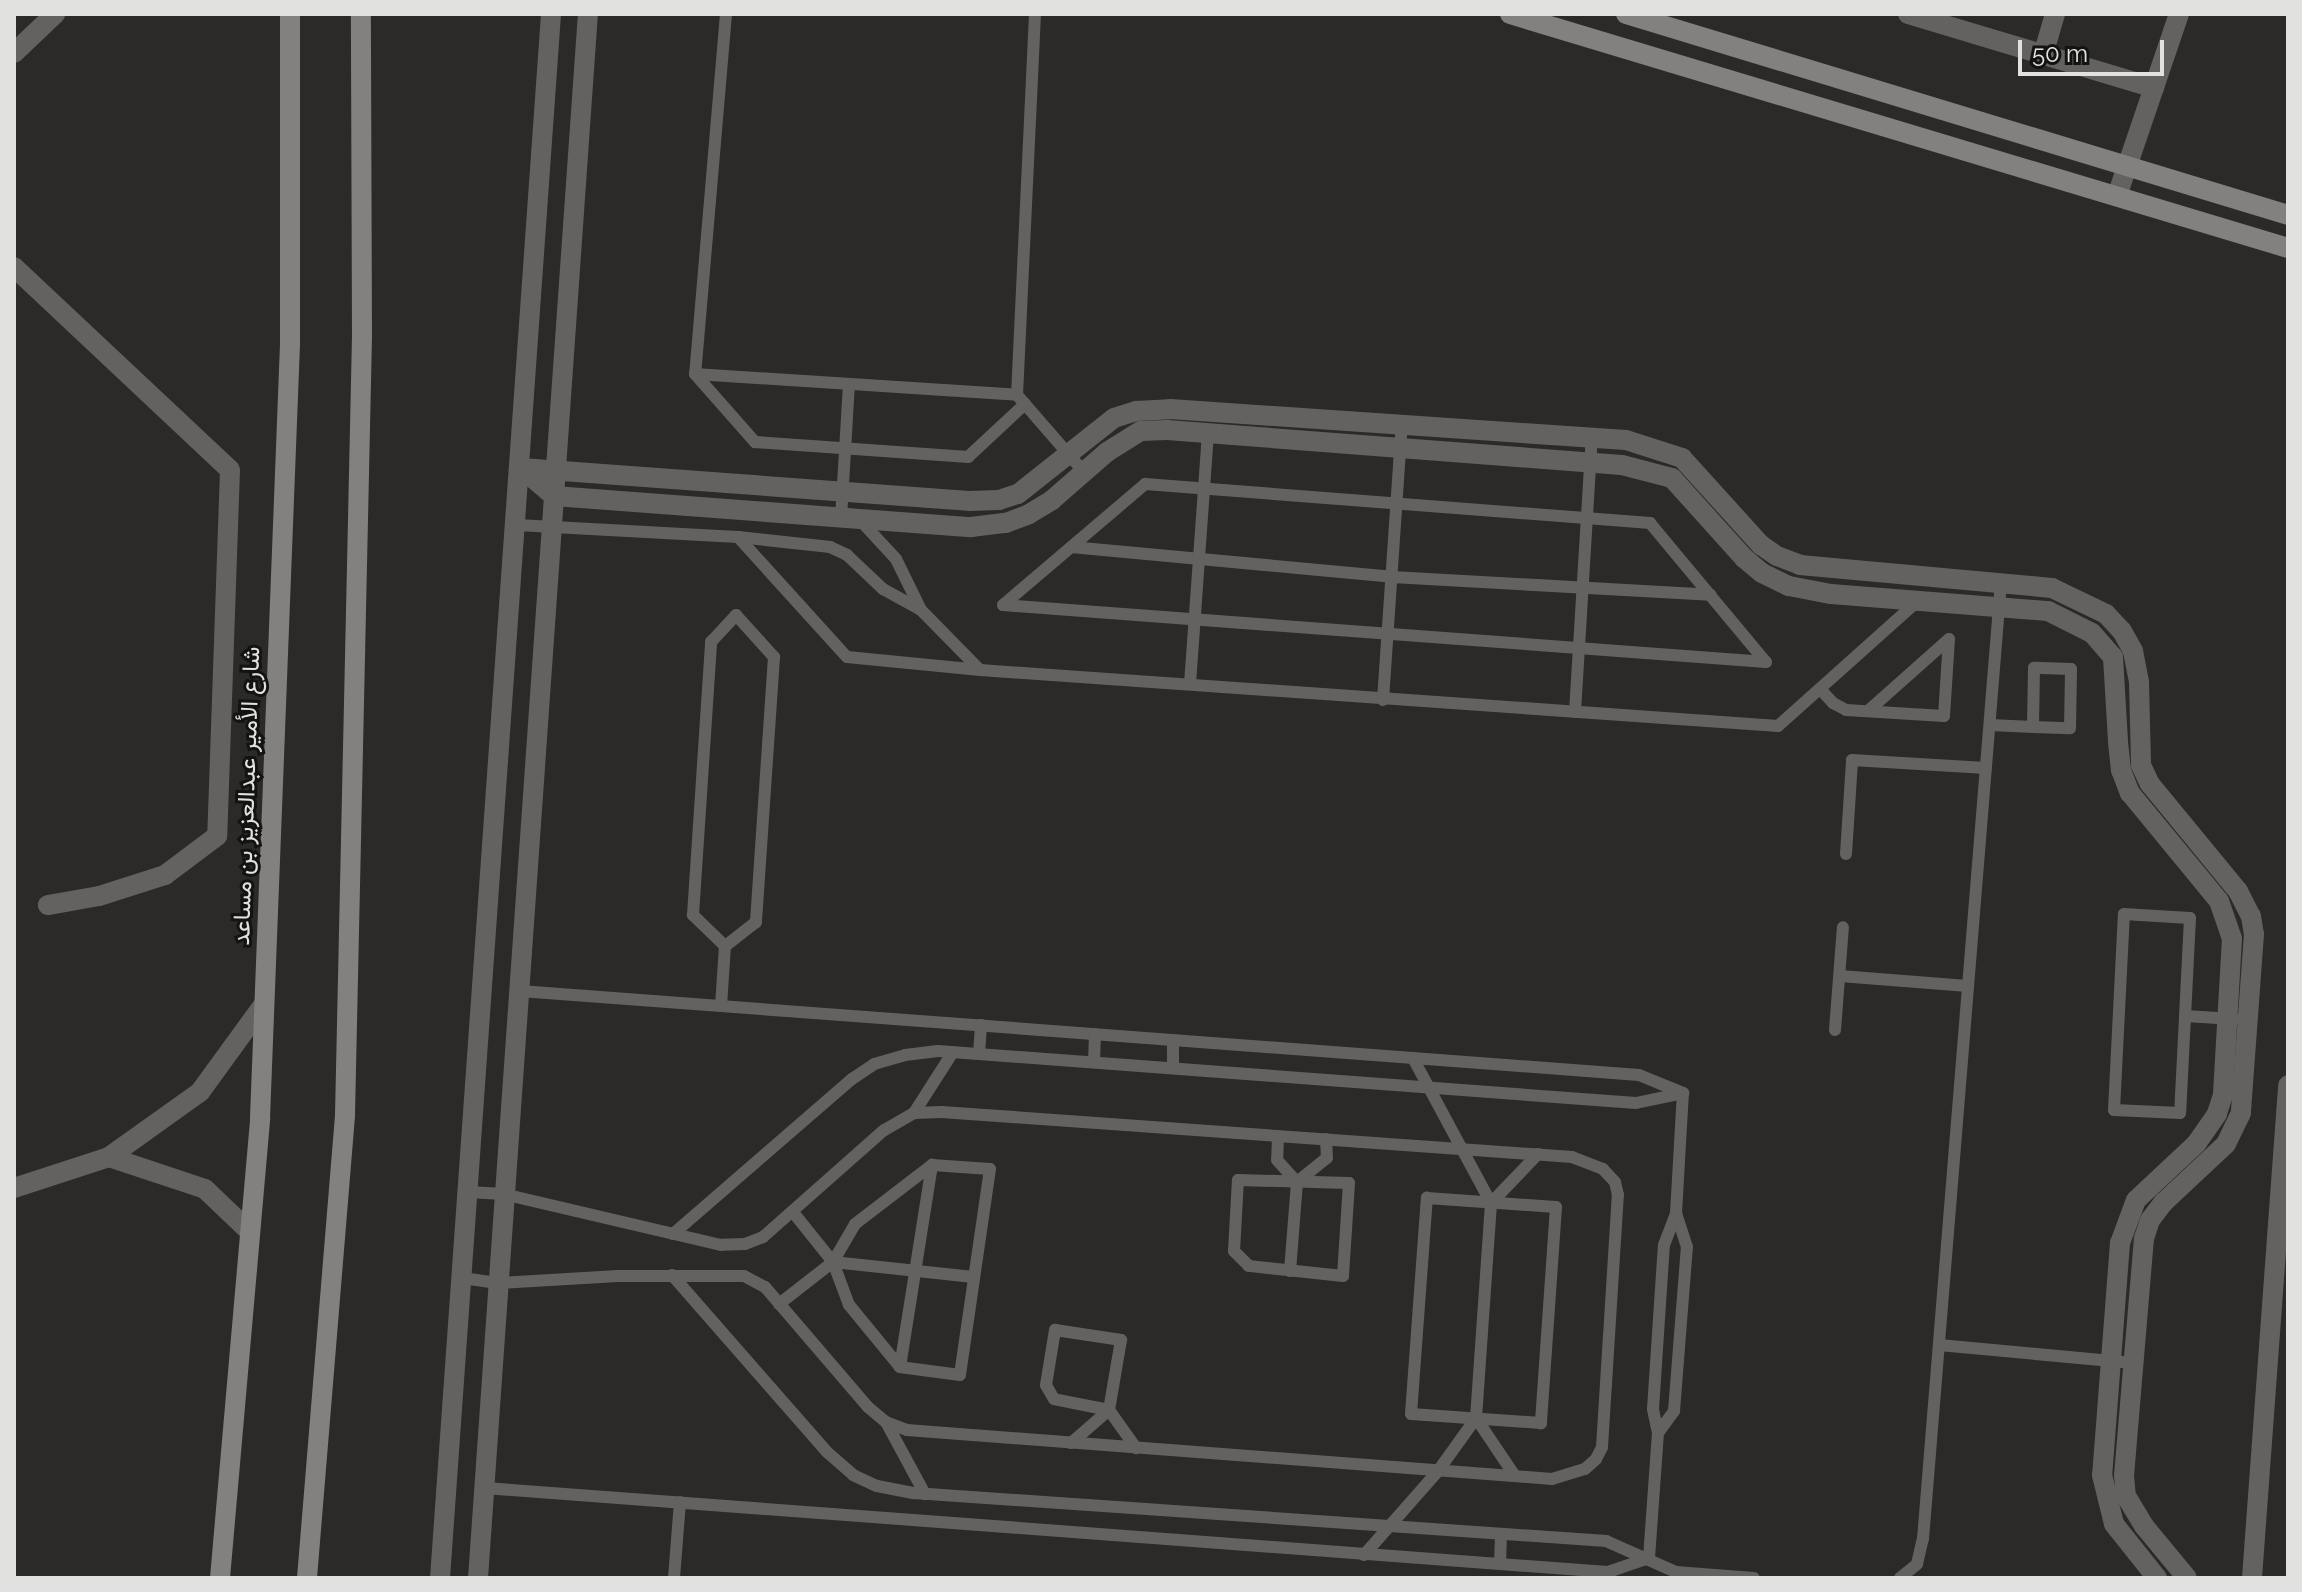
<!DOCTYPE html>
<meta charset="utf-8">
<style>
body{margin:0}
#map{position:relative;width:2302px;height:1592px;overflow:hidden;background:#2b2a28;font-family:Raleway,Vazirmatn,sans-serif}
div>[style]{position:absolute}
[style*='--x']{left:calc(var(--x)*1px);top:calc(var(--y)*1px);width:calc(var(--w)*1px);rotate:calc(var(--a)*1deg)}
.lane>*{height:12px;margin:-6px;padding:0 6px;transform-origin:6px;border-radius:6px;background:#636261}
.street>*{height:20px;margin:-10px;padding:0 10px;transform-origin:10px;border-radius:10px;background:#636261}
.secondary>*{height:20px;margin:-10px;padding:0 10px;transform-origin:10px;border-radius:10px;background:#83817f}
span{translate:-50% -50%;white-space:nowrap;text-align:center;line-height:1.15;-webkit-text-stroke:6px #131312;paint-order:stroke}
.street-label{font-size:24px;color:#e1e1df}
.frame{position:absolute;inset:0;border:16px solid #e1e1df;pointer-events:none}
.scale{position:absolute;left:2018px;top:40px;width:146px;height:36px;box-sizing:border-box;border:4px solid #e1e1df;border-top:0;padding-left:10px;font-size:24px;line-height:28px;white-space:nowrap;color:#e1e1df;-webkit-text-stroke:6px #131312;paint-order:stroke}
</style>
<div id="map">
<div class="lane">
<i style="--x:726;--y:14;--w:361;--a:94.9"></i>
<i style="--x:695;--y:374;--w:323;--a:3.7"></i>
<i style="--x:1035;--y:14;--w:381;--a:92.7"></i>
<i style="--x:1017;--y:395;--w:102;--a:49"></i>
<i style="--x:695;--y:374;--w:91;--a:48.6"></i>
<i style="--x:755;--y:442;--w:214;--a:4"></i>
<i style="--x:968;--y:457;--w:78;--a:-42.9"></i>
<i style="--x:1145;--y:484;--w:507;--a:4.42"></i>
<i style="--x:1650;--y:523;--w:181;--a:50.2"></i>
<i style="--x:1766;--y:662;--w:765;--a:-175.73"></i>
<i style="--x:1003;--y:605;--w:187;--a:-40.4"></i>
<i style="--x:841;--y:518;--w:134;--a:-86.6"></i>
<i style="--x:859;--y:519;--w:54;--a:47.2"></i>
<i style="--x:896;--y:559;--w:57;--a:63.9"></i>
<i style="--x:517;--y:525;--w:221;--a:3.1"></i>
<i style="--x:738;--y:537;--w:93;--a:6.2"></i>
<i style="--x:830;--y:547;--w:19;--a:25"></i>
<i style="--x:847;--y:555;--w:50;--a:43.4"></i>
<i style="--x:883;--y:589;--w:43;--a:28.9"></i>
<i style="--x:921;--y:610;--w:84;--a:45.5"></i>
<i style="--x:980;--y:670;--w:800;--a:4.01"></i>
<i style="--x:1778;--y:726;--w:189;--a:-41.8"></i>
<i style="--x:738;--y:537;--w:162;--a:47.8"></i>
<i style="--x:847;--y:657;--w:134;--a:5.6"></i>
<i style="--x:1071;--y:547;--w:322;--a:5.3"></i>
<i style="--x:1392;--y:577;--w:319;--a:3.2"></i>
<i style="--x:1190;--y:684;--w:252;--a:-85.9"></i>
<i style="--x:1820;--y:689;--w:19;--a:47"></i>
<i style="--x:1833;--y:703;--w:15;--a:28"></i>
<i style="--x:1846;--y:710;--w:98;--a:3.5"></i>
<i style="--x:1944;--y:716;--w:77;--a:-86.3"></i>
<i style="--x:1949;--y:639;--w:108;--a:138.4"></i>
<i style="--x:1383;--y:700;--w:277;--a:-86.1"></i>
<i style="--x:1575;--y:712;--w:276;--a:-86.5"></i>
<i style="--x:1990;--y:725;--w:43;--a:2.7"></i>
<i style="--x:2033;--y:727;--w:37;--a:2"></i>
<i style="--x:2070;--y:728;--w:59;--a:-89"></i>
<i style="--x:2071;--y:669;--w:37;--a:-178"></i>
<i style="--x:2034;--y:668;--w:59;--a:91"></i>
<i style="--x:1846;--y:854;--w:94;--a:-86.3"></i>
<i style="--x:1852;--y:760;--w:134;--a:3.4"></i>
<i style="--x:2124;--y:914;--w:66;--a:3.5"></i>
<i style="--x:2190;--y:918;--w:195;--a:92.9"></i>
<i style="--x:2180;--y:1113;--w:66;--a:-177.4"></i>
<i style="--x:2114;--y:1110;--w:196;--a:-87.1"></i>
<i style="--x:1840;--y:976;--w:128;--a:4.5"></i>
<i style="--x:520;--y:991;--w:1122;--a:4.29"></i>
<i style="--x:1639;--y:1075;--w:48;--a:22.2"></i>
<i style="--x:721;--y:1006;--w:60;--a:-86.2"></i>
<i style="--x:725;--y:946;--w:45;--a:-135.9"></i>
<i style="--x:693;--y:915;--w:274;--a:-86.2"></i>
<i style="--x:711;--y:642;--w:37;--a:-47"></i>
<i style="--x:736;--y:615;--w:57;--a:47.9"></i>
<i style="--x:774;--y:657;--w:266;--a:93.9"></i>
<i style="--x:756;--y:922;--w:39;--a:142"></i>
<i style="--x:2185;--y:1016;--w:49;--a:3.5"></i>
<i style="--x:1835;--y:1030;--w:103;--a:-85.6"></i>
<i style="--x:979;--y:1054;--w:29;--a:-86"></i>
<i style="--x:1094;--y:1062;--w:28;--a:-88"></i>
<i style="--x:1173;--y:1068;--w:28;--a:-90"></i>
<i style="--x:914;--y:1113;--w:72;--a:-57.4"></i>
<i style="--x:1278;--y:1136;--w:24;--a:92"></i>
<i style="--x:1277;--y:1160;--w:30;--a:48"></i>
<i style="--x:1297;--y:1182;--w:38;--a:-39"></i>
<i style="--x:1327;--y:1158;--w:19;--a:-93"></i>
<i style="--x:1238;--y:1180;--w:111;--a:1.5"></i>
<i style="--x:1349;--y:1183;--w:93;--a:93.7"></i>
<i style="--x:1343;--y:1276;--w:95;--a:-173.9"></i>
<i style="--x:1249;--y:1266;--w:21;--a:-135"></i>
<i style="--x:1234;--y:1251;--w:71;--a:-86.8"></i>
<i style="--x:1427;--y:1198;--w:129;--a:4"></i>
<i style="--x:1556;--y:1207;--w:217;--a:94"></i>
<i style="--x:1541;--y:1423;--w:130;--a:-176"></i>
<i style="--x:1411;--y:1414;--w:217;--a:-85.8"></i>
<i style="--x:1491;--y:1203;--w:68;--a:-46.2"></i>
<i style="--x:673;--y:1234;--w:237;--a:-40.9"></i>
<i style="--x:852;--y:1079;--w:27;--a:-34"></i>
<i style="--x:874;--y:1064;--w:32;--a:-16"></i>
<i style="--x:905;--y:1055;--w:33;--a:-7"></i>
<i style="--x:938;--y:1051;--w:700;--a:4.26"></i>
<i style="--x:1636;--y:1103;--w:48;--a:-12"></i>
<i style="--x:833;--y:1262;--w:141;--a:6.1"></i>
<i style="--x:1290;--y:1271;--w:89;--a:-85.5"></i>
<i style="--x:672;--y:1275;--w:235;--a:48.8"></i>
<i style="--x:827;--y:1452;--w:35;--a:41"></i>
<i style="--x:853;--y:1475;--w:26;--a:25"></i>
<i style="--x:877;--y:1486;--w:38;--a:11"></i>
<i style="--x:914;--y:1493;--w:694;--a:3.97"></i>
<i style="--x:1606;--y:1541;--w:77;--a:23.9"></i>
<i style="--x:1676;--y:1572;--w:78;--a:4.4"></i>
<i style="--x:462;--y:1278;--w:36;--a:8"></i>
<i style="--x:498;--y:1283;--w:120;--a:-3.3"></i>
<i style="--x:618;--y:1276;--w:126;--a:0"></i>
<i style="--x:744;--y:1276;--w:24;--a:28"></i>
<i style="--x:765;--y:1287;--w:158;--a:49.4"></i>
<i style="--x:868;--y:1407;--w:23;--a:40"></i>
<i style="--x:886;--y:1422;--w:22;--a:21"></i>
<i style="--x:907;--y:1430;--w:647;--a:4.34"></i>
<i style="--x:1552;--y:1479;--w:34;--a:-17"></i>
<i style="--x:1585;--y:1469;--w:15;--a:-42"></i>
<i style="--x:1596;--y:1459;--w:13;--a:-63"></i>
<i style="--x:1602;--y:1447;--w:253;--a:-86.4"></i>
<i style="--x:1618;--y:1195;--w:13;--a:-103"></i>
<i style="--x:1615;--y:1182;--w:18;--a:-133"></i>
<i style="--x:1603;--y:1169;--w:33;--a:-159"></i>
<i style="--x:1572;--y:1157;--w:632;--a:-175.91"></i>
<i style="--x:942;--y:1112;--w:28;--a:178"></i>
<i style="--x:914;--y:1113;--w:34;--a:150"></i>
<i style="--x:884;--y:1130;--w:162;--a:138.5"></i>
<i style="--x:763;--y:1237;--w:19;--a:159"></i>
<i style="--x:745;--y:1244;--w:24;--a:178"></i>
<i style="--x:721;--y:1245;--w:223;--a:-166.8"></i>
<i style="--x:504;--y:1194;--w:36;--a:-177"></i>
<i style="--x:779;--y:1304;--w:68;--a:-37.9"></i>
<i style="--x:833;--y:1262;--w:44;--a:-59.9"></i>
<i style="--x:855;--y:1224;--w:97;--a:-37.5"></i>
<i style="--x:932;--y:1165;--w:58;--a:3.9"></i>
<i style="--x:990;--y:1169;--w:208;--a:98.3"></i>
<i style="--x:960;--y:1375;--w:61;--a:-172.4"></i>
<i style="--x:900;--y:1367;--w:80;--a:-129.4"></i>
<i style="--x:849;--y:1305;--w:46;--a:-110.4"></i>
<i style="--x:833;--y:1262;--w:65;--a:-128.8"></i>
<i style="--x:1055;--y:1330;--w:67;--a:8.6"></i>
<i style="--x:1121;--y:1340;--w:71;--a:99.7"></i>
<i style="--x:1109;--y:1410;--w:56;--a:-168.7"></i>
<i style="--x:1054;--y:1399;--w:16;--a:-120"></i>
<i style="--x:1046;--y:1385;--w:56;--a:-80.7"></i>
<i style="--x:1939;--y:1345;--w:195;--a:5.3"></i>
<i style="--x:900;--y:1367;--w:205;--a:-81"></i>
<i style="--x:1476;--y:1418;--w:70;--a:56.1"></i>
<i style="--x:886;--y:1422;--w:82;--a:61.6"></i>
<i style="--x:1658;--y:1433;--w:27;--a:-54"></i>
<i style="--x:1674;--y:1411;--w:165;--a:-85.5"></i>
<i style="--x:1687;--y:1247;--w:36;--a:-108"></i>
<i style="--x:1071;--y:1443;--w:50;--a:-41"></i>
<i style="--x:1109;--y:1410;--w:47;--a:54.6"></i>
<i style="--x:485;--y:1488;--w:1126;--a:4.28"></i>
<i style="--x:1608;--y:1572;--w:43;--a:-18.9"></i>
<i style="--x:1364;--y:1555;--w:112;--a:-48.6"></i>
<i style="--x:1438;--y:1471;--w:65;--a:-54.4"></i>
<i style="--x:1476;--y:1418;--w:216;--a:-86"></i>
<i style="--x:1491;--y:1203;--w:165;--a:-118.3"></i>
<i style="--x:1649;--y:1558;--w:125;--a:-85.9"></i>
<i style="--x:1658;--y:1433;--w:25;--a:-102"></i>
<i style="--x:1653;--y:1409;--w:164;--a:-86.2"></i>
<i style="--x:1664;--y:1245;--w:34;--a:-69"></i>
<i style="--x:1676;--y:1213;--w:120;--a:-86.7"></i>
<i style="--x:1500;--y:1564;--w:30;--a:-88"></i>
<i style="--x:674;--y:1578;--w:76;--a:-85.5"></i>
<i style="--x:1900;--y:1578;--w:22;--a:-39"></i>
<i style="--x:1917;--y:1564;--w:26;--a:-77"></i>
<i style="--x:1923;--y:1539;--w:959;--a:-85.34"></i>
</div>
<div class="street">
<i style="--x:1908;--y:14;--w:257;--a:16.7"></i>
<i style="--x:14;--y:53;--w:57;--a:-43.6"></i>
<i style="--x:2043;--y:55;--w:43;--a:-73.7"></i>
<i style="--x:2117;--y:196;--w:192;--a:-71.2"></i>
<i style="--x:14;--y:267;--w:296;--a:43.2"></i>
<i style="--x:230;--y:470;--w:366;--a:92"></i>
<i style="--x:217;--y:836;--w:65;--a:143.1"></i>
<i style="--x:165;--y:875;--w:69;--a:162.3"></i>
<i style="--x:99;--y:896;--w:52;--a:170"></i>
<i style="--x:521;--y:468;--w:449;--a:4.2"></i>
<i style="--x:969;--y:501;--w:30;--a:-2"></i>
<i style="--x:999;--y:500;--w:20;--a:-18"></i>
<i style="--x:1018;--y:494;--w:122;--a:-38.4"></i>
<i style="--x:1114;--y:418;--w:23;--a:-18"></i>
<i style="--x:1136;--y:411;--w:34;--a:-3"></i>
<i style="--x:1170;--y:409;--w:457;--a:3.9"></i>
<i style="--x:1626;--y:440;--w:59;--a:17.8"></i>
<i style="--x:1682;--y:458;--w:118;--a:47.8"></i>
<i style="--x:1761;--y:545;--w:19;--a:35"></i>
<i style="--x:1777;--y:556;--w:25;--a:21"></i>
<i style="--x:1800;--y:565;--w:253;--a:5.2"></i>
<i style="--x:2052;--y:588;--w:60;--a:25.7"></i>
<i style="--x:2106;--y:614;--w:23;--a:47"></i>
<i style="--x:2122;--y:631;--w:23;--a:61"></i>
<i style="--x:2133;--y:651;--w:32;--a:79"></i>
<i style="--x:2139;--y:682;--w:83;--a:88.6"></i>
<i style="--x:2141;--y:765;--w:21;--a:65"></i>
<i style="--x:2150;--y:784;--w:139;--a:50.6"></i>
<i style="--x:2238;--y:891;--w:28;--a:63"></i>
<i style="--x:2251;--y:916;--w:18;--a:81"></i>
<i style="--x:2254;--y:934;--w:179;--a:94.2"></i>
<i style="--x:2241;--y:1113;--w:34;--a:116"></i>
<i style="--x:2226;--y:1144;--w:86;--a:136.9"></i>
<i style="--x:2163;--y:1203;--w:21;--a:127"></i>
<i style="--x:2150;--y:1220;--w:19;--a:108"></i>
<i style="--x:2144;--y:1238;--w:238;--a:94.8"></i>
<i style="--x:2124;--y:1475;--w:21;--a:85"></i>
<i style="--x:2126;--y:1496;--w:35;--a:59"></i>
<i style="--x:2144;--y:1526;--w:67;--a:50.4"></i>
<i style="--x:521;--y:468;--w:43;--a:40.3"></i>
<i style="--x:554;--y:496;--w:418;--a:4.3"></i>
<i style="--x:971;--y:527;--w:35;--a:-7"></i>
<i style="--x:1006;--y:523;--w:25;--a:-21"></i>
<i style="--x:1029;--y:514;--w:27;--a:-31"></i>
<i style="--x:1052;--y:500;--w:73;--a:-41.1"></i>
<i style="--x:1107;--y:452;--w:40;--a:-32"></i>
<i style="--x:1141;--y:431;--w:26;--a:-2"></i>
<i style="--x:1167;--y:430;--w:456;--a:4.4"></i>
<i style="--x:1622;--y:465;--w:52;--a:14.6"></i>
<i style="--x:1672;--y:478;--w:108;--a:48"></i>
<i style="--x:1744;--y:558;--w:23;--a:40"></i>
<i style="--x:1762;--y:573;--w:30;--a:26"></i>
<i style="--x:1789;--y:586;--w:43;--a:10.8"></i>
<i style="--x:1831;--y:594;--w:218;--a:4.5"></i>
<i style="--x:2048;--y:611;--w:49;--a:26.6"></i>
<i style="--x:2092;--y:633;--w:32;--a:49"></i>
<i style="--x:2113;--y:657;--w:85;--a:86.6"></i>
<i style="--x:2118;--y:742;--w:28;--a:84"></i>
<i style="--x:2121;--y:770;--w:25;--a:69"></i>
<i style="--x:2130;--y:793;--w:140;--a:50.5"></i>
<i style="--x:2219;--y:901;--w:39;--a:71"></i>
<i style="--x:2232;--y:938;--w:157;--a:93.3"></i>
<i style="--x:2223;--y:1095;--w:20;--a:108"></i>
<i style="--x:2217;--y:1114;--w:35;--a:125"></i>
<i style="--x:2197;--y:1143;--w:83;--a:136.9"></i>
<i style="--x:2136;--y:1200;--w:46;--a:110.4"></i>
<i style="--x:2120;--y:1243;--w:233;--a:94.4"></i>
<i style="--x:2102;--y:1475;--w:50;--a:76.2"></i>
<i style="--x:2114;--y:1524;--w:69;--a:51.5"></i>
<i style="--x:109;--y:1157;--w:101;--a:18.4"></i>
<i style="--x:205;--y:1189;--w:62;--a:43.7"></i>
<i style="--x:14;--y:1188;--w:100;--a:-18.1"></i>
<i style="--x:109;--y:1157;--w:112;--a:-35.5"></i>
<i style="--x:200;--y:1092;--w:109;--a:-54"></i>
<i style="--x:440;--y:1578;--w:1568;--a:-85.94"></i>
<i style="--x:478;--y:1578;--w:1568;--a:-85.98"></i>
<i style="--x:2252;--y:1578;--w:494;--a:-85.8"></i>
</div>
<div class="secondary">
<i style="--x:1510;--y:14;--w:812;--a:16.74"></i>
<i style="--x:1626;--y:14;--w:692;--a:16.89"></i>
<i style="--x:220;--y:1578;--w:462;--a:-85"></i>
<i style="--x:260;--y:1118;--w:774;--a:-87.78"></i>
<i style="--x:290;--y:345;--w:331;--a:-90"></i>
<i style="--x:307;--y:1578;--w:465;--a:-85.3"></i>
<i style="--x:345;--y:1115;--w:779;--a:-88.75"></i>
<i style="--x:362;--y:336;--w:322;--a:-90.2"></i>
</div>
<div class="street-label">
<span style="left:246px;top:796px;rotate:-88deg">شارع الأمير عبدالعزيز بن مساعد</span>
</div>
<div class="frame"></div>
<div class="scale">50 m</div>
</div>
